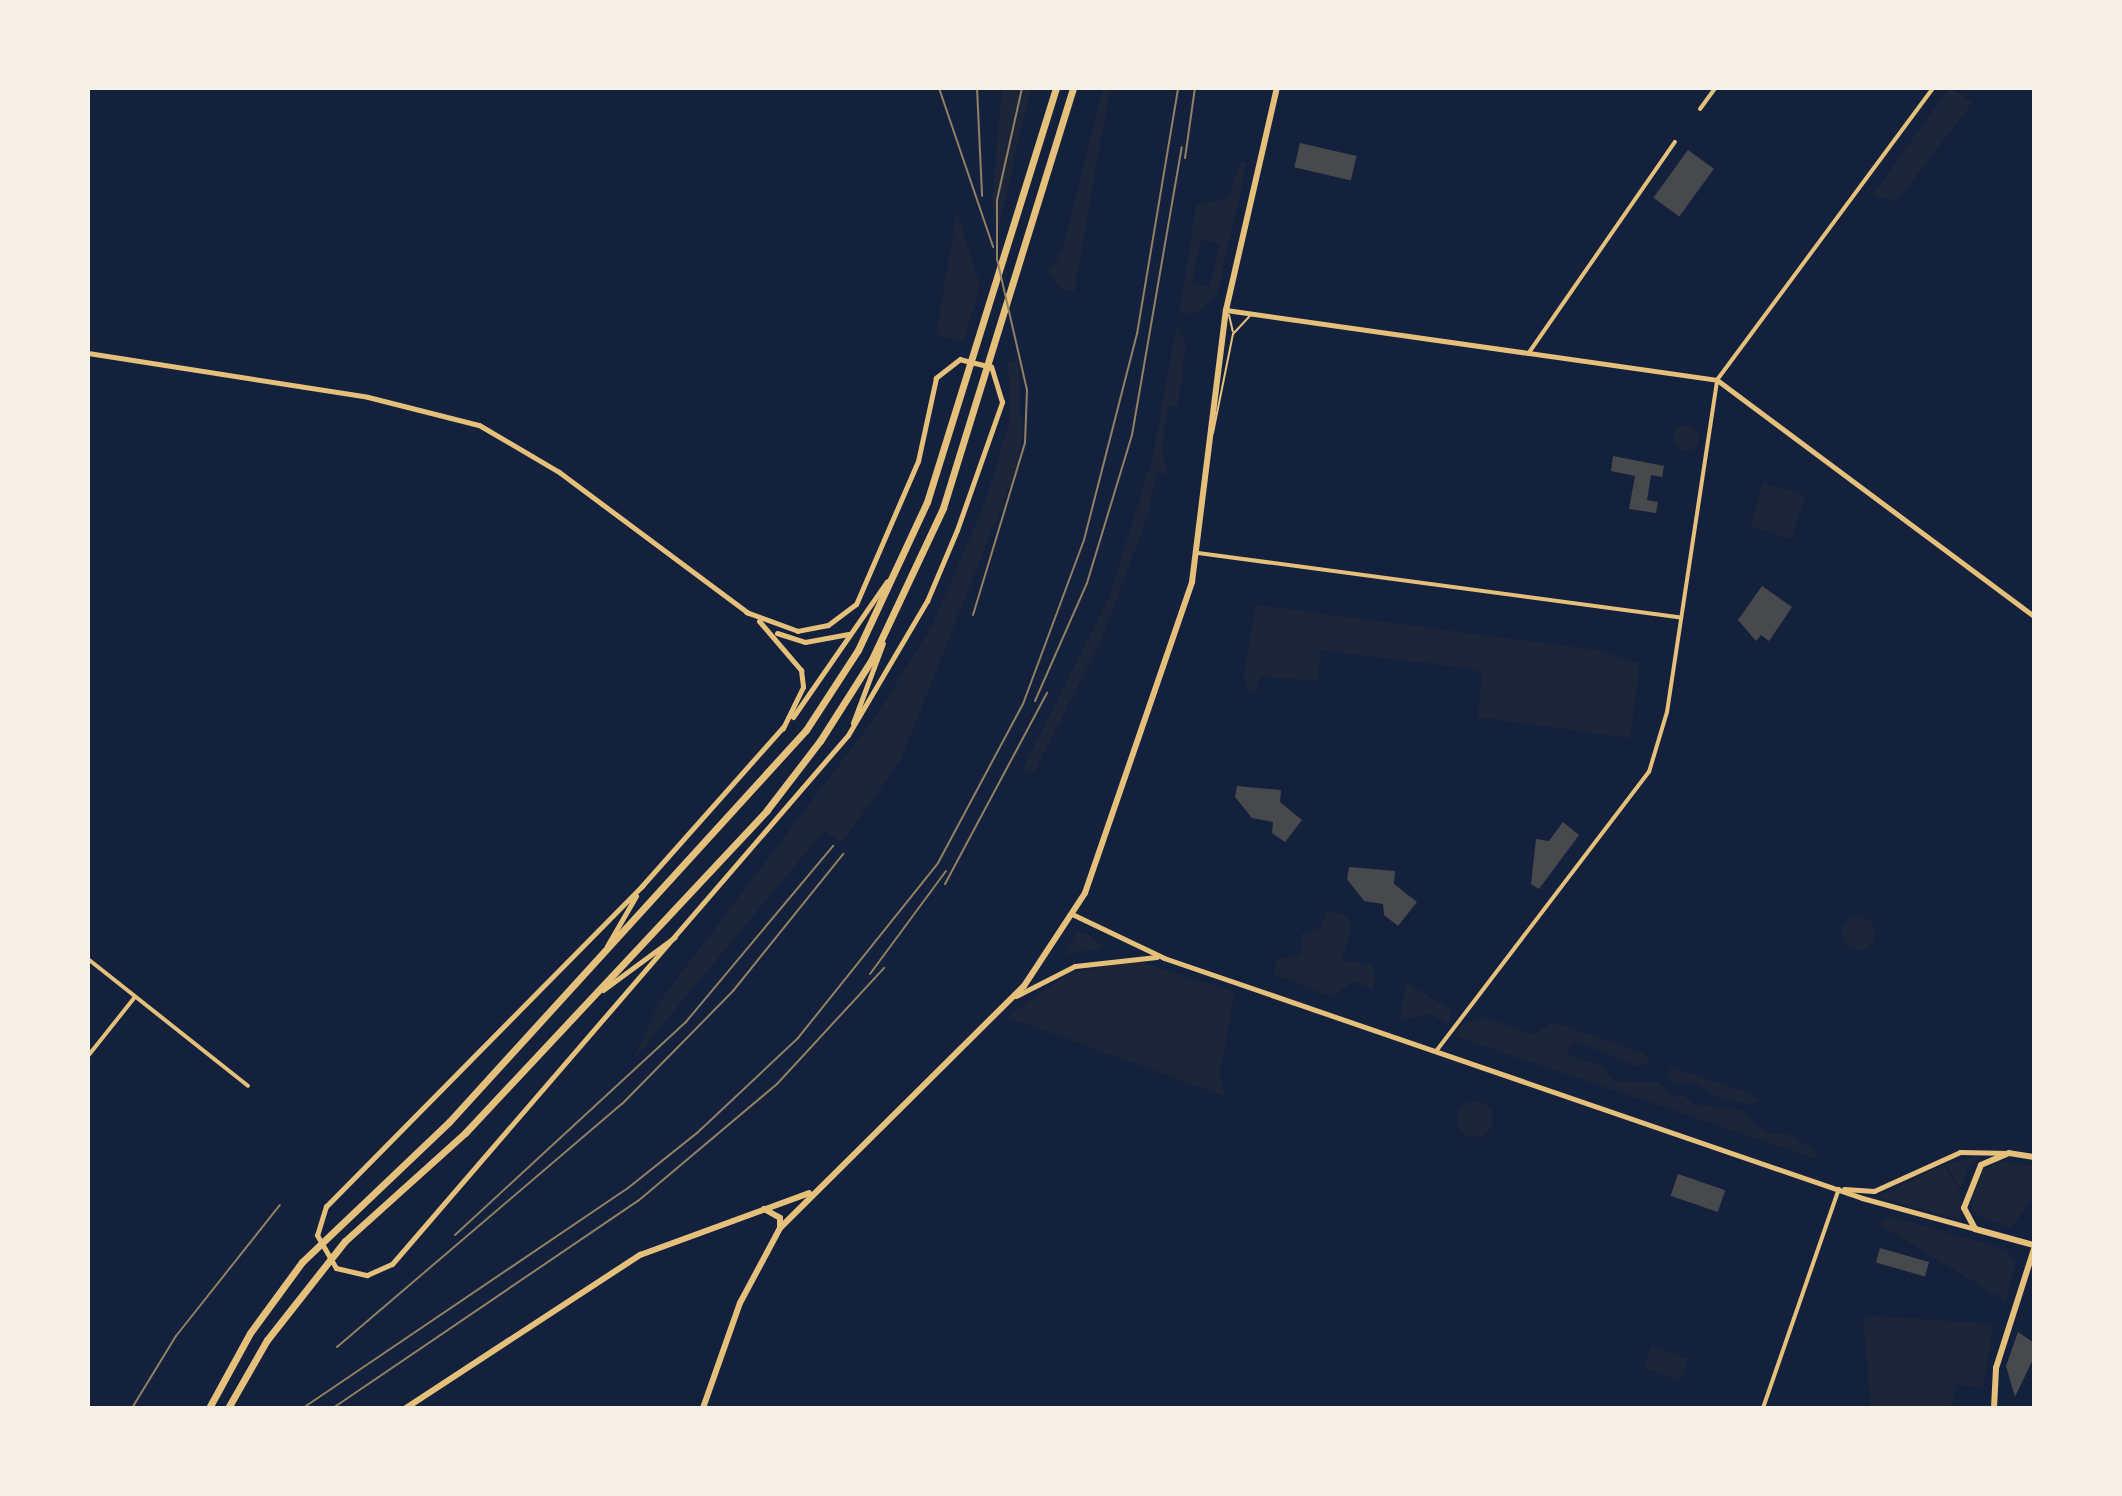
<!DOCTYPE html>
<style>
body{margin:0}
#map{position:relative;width:2122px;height:1496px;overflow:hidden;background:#14213d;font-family:"Fira Sans Condensed",sans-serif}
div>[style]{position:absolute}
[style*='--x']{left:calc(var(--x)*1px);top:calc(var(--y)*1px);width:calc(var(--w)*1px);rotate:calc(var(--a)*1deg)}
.green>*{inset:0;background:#1d2539;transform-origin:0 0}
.round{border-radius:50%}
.building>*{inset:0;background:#48494c;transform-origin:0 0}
.service>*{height:2px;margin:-1px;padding:0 1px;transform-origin:1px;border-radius:1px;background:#e5c07b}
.minor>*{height:4px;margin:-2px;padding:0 2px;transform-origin:2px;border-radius:2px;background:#e5c07b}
.tertiary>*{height:5px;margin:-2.5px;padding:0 2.5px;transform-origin:2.5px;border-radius:2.5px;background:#e5c07b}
.secondary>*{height:6px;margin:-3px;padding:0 3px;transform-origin:3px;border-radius:3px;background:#e5c07b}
.primary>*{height:7px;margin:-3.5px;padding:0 3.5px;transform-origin:3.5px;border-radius:3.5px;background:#e5c07b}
.rail>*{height:2px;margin:-1px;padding:0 1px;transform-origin:1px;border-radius:1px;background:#918062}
span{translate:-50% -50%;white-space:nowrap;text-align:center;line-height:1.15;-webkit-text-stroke:6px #f6f1e7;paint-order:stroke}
.frame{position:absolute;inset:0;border:90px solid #f6f1e7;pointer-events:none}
</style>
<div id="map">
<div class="green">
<i style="clip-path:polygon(1002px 88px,1031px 88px,998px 229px,992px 202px)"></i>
<i style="clip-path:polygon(1103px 88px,1110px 88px,1074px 292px,1062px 290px,1048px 272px,1063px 250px)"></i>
<i style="clip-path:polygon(1949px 88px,1973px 102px,1897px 201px,1872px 196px)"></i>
<i style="clip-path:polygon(evenodd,1240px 162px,1247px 162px,1217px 295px,1195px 314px,1180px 312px,1196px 205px,1229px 197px,1240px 162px,1201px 240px,1220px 243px,1210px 287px,1192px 283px,1201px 240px)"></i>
<i style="clip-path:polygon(957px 210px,980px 286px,963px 342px,936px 335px)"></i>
<i style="clip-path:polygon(1177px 323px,1186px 343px,1178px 406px,1168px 406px,1162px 447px,1168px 474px,1150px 471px)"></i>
<i style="clip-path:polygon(1018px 360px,1022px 433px,1015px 472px,901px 759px,842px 843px,824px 831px,633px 1060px,660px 1001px,876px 716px,932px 626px,987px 497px,1011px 416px,1008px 363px)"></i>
<i class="round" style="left:1673px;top:425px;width:26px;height:26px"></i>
<i style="clip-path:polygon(1148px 471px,1157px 474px,1148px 514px,1101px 641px,1033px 774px,1022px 770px,1110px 596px)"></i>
<i style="left:1763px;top:483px;width:44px;height:45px;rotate:17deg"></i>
<i style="clip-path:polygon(1256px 605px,1596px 650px,1640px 663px,1630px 738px,1478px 717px,1482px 670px,1321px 650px,1317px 681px,1259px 676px,1257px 692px,1249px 692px,1244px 675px)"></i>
<i style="clip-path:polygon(1327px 911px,1347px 916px,1352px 926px,1341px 961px,1373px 964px,1374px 990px,1354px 981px,1332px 997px,1274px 974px,1276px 959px,1302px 955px,1301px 934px,1321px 927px)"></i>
<i class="round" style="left:1841px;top:916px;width:34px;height:34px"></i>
<i style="clip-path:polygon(1077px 931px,1089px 935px,1104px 947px,1065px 955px)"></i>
<i style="clip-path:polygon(1135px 960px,1235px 992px,1220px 1072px,1224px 1096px,1007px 1017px,1068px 974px)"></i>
<i style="clip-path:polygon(1406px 983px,1452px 1010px,1448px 1024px,1431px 1014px,1399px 1021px)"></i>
<i style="clip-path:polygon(1484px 1016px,1532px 1035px,1553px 1022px,1645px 1054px,1650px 1063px,1635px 1066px,1573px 1040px,1567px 1055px,1601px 1065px,1614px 1081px,1660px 1082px,1672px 1098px,1681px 1093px,1693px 1104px,1741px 1110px,1767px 1133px,1787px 1133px,1814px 1150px,1817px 1159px,1457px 1037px,1458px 1027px)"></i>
<i style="clip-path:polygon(1672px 1067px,1755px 1095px,1759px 1100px,1751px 1105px,1718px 1098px,1698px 1084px,1678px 1085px,1665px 1078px)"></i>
<i class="round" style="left:1457px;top:1101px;width:36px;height:36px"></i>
<i style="clip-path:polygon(1980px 1156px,1967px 1170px,1961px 1188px,1945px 1164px)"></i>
<i style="clip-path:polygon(1999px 1161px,2034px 1166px,2034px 1195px,2011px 1228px,1977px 1216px,1971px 1205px,1981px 1172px)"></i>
<i style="clip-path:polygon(1943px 1165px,1960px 1190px,1961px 1219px,1876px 1197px)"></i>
<i style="clip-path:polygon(1890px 1216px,2007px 1250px,2016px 1264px,2005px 1301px,1877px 1223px)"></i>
<i style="clip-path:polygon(1863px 1315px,1994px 1324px,1983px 1388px,1957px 1385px,1951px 1408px,1871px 1408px)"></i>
<i style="left:1651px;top:1346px;width:39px;height:23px;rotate:19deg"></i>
</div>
<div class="building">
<i style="left:1300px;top:143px;width:58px;height:25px;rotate:13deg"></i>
<i style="left:1688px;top:150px;width:32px;height:59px;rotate:36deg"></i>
<i style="clip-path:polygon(1613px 456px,1664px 466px,1662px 477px,1651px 475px,1647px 500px,1658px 502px,1656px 513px,1629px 509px,1635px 476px,1611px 471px)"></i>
<i style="clip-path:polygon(1762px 586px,1792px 607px,1769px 641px,1761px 635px,1756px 641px,1738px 620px)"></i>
<i style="clip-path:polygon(1237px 786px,1281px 790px,1280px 802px,1302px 820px,1285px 842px,1272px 833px,1273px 822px,1252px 818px,1235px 797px)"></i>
<i style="clip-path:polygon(1563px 822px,1579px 835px,1539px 889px,1531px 884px,1536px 839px,1549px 841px)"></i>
<i style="clip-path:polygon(1349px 867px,1395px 871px,1394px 884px,1417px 902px,1398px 926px,1384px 915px,1383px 904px,1364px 901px,1347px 879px)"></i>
<i style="left:1678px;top:1174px;width:50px;height:23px;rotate:19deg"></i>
<i style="left:1880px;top:1248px;width:51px;height:15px;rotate:16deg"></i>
<i style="clip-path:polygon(2018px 1332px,2034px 1343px,2034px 1357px,2015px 1397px,2006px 1366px)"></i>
</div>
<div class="service">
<i style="--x:1229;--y:315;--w:17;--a:77"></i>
<i style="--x:1213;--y:433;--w:101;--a:-78.6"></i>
<i style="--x:1233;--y:334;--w:26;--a:-47"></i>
</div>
<div class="minor">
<i style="--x:1700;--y:109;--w:26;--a:-54"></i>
<i style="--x:1528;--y:354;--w:258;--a:-55.3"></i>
<i style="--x:1198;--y:553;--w:485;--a:7.6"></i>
<i style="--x:88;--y:959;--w:204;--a:38.4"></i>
<i style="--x:1437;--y:1050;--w:350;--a:-52.7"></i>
<i style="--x:1649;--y:772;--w:63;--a:-73.3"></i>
<i style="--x:1667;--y:712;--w:336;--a:-81.4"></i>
<i style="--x:1717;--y:380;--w:363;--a:-53.5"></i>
<i style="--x:88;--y:1056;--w:75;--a:-51.5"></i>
<i style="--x:1763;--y:1408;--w:232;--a:-70.9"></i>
</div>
<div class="tertiary">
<i style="--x:1226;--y:310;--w:496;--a:8.1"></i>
<i style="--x:1717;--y:380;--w:395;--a:36.7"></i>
<i style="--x:88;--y:353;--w:283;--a:8.9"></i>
<i style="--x:368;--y:397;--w:114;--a:14.2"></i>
<i style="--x:479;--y:425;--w:93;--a:30.4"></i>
<i style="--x:559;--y:472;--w:236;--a:36.7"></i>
<i style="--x:759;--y:621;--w:65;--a:49.4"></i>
<i style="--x:801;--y:670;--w:17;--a:83"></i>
<i style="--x:803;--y:687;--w:46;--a:116"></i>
<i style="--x:777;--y:633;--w:29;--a:18"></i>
<i style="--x:805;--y:642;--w:44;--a:-10.5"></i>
<i style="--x:793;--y:717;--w:165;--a:-55.3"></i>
<i style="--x:853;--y:723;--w:85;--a:-69.4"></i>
<i style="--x:643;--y:885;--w:451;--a:134.6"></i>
<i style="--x:326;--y:1206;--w:30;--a:107"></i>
<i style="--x:317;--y:1235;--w:38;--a:60"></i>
<i style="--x:336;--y:1268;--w:32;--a:13"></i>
<i style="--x:367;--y:1275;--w:27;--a:-24"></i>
<i style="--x:392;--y:1264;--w:698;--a:-49.24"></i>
<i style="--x:848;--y:735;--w:156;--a:-59.5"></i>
<i style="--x:927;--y:601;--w:77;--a:-67.1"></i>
<i style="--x:957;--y:530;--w:136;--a:-70.6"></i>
<i style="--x:1002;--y:402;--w:37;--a:-107"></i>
<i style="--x:991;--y:367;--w:32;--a:-166"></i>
<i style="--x:960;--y:359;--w:31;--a:142"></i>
<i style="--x:936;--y:378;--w:85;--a:102.2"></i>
<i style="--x:918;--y:461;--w:156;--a:113.4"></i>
<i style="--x:856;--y:604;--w:35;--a:143"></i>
<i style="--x:828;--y:625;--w:31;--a:169"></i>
<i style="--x:798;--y:631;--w:55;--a:-159.9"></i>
<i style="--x:641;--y:887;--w:214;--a:-48.4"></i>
<i style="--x:1074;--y:915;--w:100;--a:25.5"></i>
<i style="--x:1164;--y:958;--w:738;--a:18.97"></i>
<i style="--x:1862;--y:1198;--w:117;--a:15.3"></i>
<i style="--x:607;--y:946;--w:58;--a:-59.9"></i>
<i style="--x:603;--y:990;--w:89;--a:-36.4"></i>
<i style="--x:1016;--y:996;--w:66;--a:-27"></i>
<i style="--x:1075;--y:966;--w:82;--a:-6.3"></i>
<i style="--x:1844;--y:1189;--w:30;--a:4"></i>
<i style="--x:1874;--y:1191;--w:94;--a:-24.4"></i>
<i style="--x:1960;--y:1152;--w:49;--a:1.2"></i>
</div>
<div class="secondary">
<i style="--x:2034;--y:1157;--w:25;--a:-171"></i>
<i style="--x:2009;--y:1153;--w:30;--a:157"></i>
<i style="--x:1981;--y:1165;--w:46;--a:111.6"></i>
<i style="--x:1964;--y:1208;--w:24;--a:62"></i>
<i style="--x:1975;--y:1229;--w:61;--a:15.2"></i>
<i style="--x:764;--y:1209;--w:18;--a:29"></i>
<i style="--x:780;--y:1218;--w:9;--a:90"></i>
<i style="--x:406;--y:1408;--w:280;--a:-33.2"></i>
<i style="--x:640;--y:1255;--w:180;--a:-20.1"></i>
<i style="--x:703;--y:1408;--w:111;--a:-70.6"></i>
<i style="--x:740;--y:1303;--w:85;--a:-61.9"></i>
<i style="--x:780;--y:1228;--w:344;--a:-44.8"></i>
<i style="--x:1024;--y:986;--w:111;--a:-56.7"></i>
<i style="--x:1085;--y:893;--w:329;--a:-71"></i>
<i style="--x:1192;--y:582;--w:274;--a:-82.9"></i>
<i style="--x:1226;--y:310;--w:228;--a:-77.1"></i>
<i style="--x:1994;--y:1408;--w:40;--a:-87.1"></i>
<i style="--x:1996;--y:1368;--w:125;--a:-72.3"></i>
</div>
<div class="primary">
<i style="--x:209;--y:1408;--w:85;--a:-61.3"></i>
<i style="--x:250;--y:1333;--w:88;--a:-53.8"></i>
<i style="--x:302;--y:1262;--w:203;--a:-43.6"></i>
<i style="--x:449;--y:1122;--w:530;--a:-47.68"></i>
<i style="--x:806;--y:730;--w:95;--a:-57"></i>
<i style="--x:858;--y:650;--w:163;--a:-65"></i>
<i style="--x:927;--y:502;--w:434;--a:-72.7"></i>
<i style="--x:228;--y:1408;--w:78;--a:-60.2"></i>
<i style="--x:267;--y:1340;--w:126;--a:-51.8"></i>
<i style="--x:345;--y:1241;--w:161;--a:-42"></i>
<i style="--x:465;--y:1133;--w:442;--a:-46.9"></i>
<i style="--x:767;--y:810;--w:87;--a:-52.5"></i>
<i style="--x:820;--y:741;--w:97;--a:-57.6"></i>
<i style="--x:872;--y:659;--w:167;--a:-64.8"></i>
<i style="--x:943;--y:508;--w:440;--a:-72.8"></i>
</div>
<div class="rail">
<i style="--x:939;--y:88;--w:168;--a:71.2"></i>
<i style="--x:977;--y:88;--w:108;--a:87.3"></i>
<i style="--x:1185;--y:158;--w:71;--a:-81.9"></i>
<i style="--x:973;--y:615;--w:180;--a:-73.2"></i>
<i style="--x:1025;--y:443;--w:53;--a:-87.8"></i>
<i style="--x:1027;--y:390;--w:134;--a:-102.9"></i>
<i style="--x:997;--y:259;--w:59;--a:-90"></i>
<i style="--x:997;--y:200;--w:115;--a:-77.4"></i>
<i style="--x:1035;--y:701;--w:129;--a:-66.2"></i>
<i style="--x:1087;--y:583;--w:155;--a:-73.1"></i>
<i style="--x:1132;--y:435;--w:292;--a:-80.2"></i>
<i style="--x:945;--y:884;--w:217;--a:-61.9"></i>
<i style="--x:870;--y:974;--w:128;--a:-53.6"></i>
<i style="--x:455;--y:1235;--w:313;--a:-42.7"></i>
<i style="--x:685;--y:1023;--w:231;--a:-50.1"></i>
<i style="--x:337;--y:1347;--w:375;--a:-40.5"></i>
<i style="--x:622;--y:1104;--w:158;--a:-45.5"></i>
<i style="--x:733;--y:991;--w:176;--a:-51.2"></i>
<i style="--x:132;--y:1408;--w:84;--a:-58.6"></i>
<i style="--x:176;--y:1336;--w:167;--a:-51.6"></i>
<i style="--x:303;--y:1408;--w:392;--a:-34.1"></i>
<i style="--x:628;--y:1188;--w:88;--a:-38.6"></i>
<i style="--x:697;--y:1133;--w:139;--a:-43.2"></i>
<i style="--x:798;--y:1038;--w:224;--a:-51.3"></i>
<i style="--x:938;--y:863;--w:180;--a:-61.9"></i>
<i style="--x:1023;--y:704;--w:175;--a:-69.6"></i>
<i style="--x:1084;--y:540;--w:213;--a:-75.6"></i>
<i style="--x:1137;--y:334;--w:249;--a:-80.5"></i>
<i style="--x:333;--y:1408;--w:369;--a:-34.2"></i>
<i style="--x:638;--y:1201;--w:182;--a:-40.1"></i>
<i style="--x:777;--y:1084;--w:158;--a:-47.3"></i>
</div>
<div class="frame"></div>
</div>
